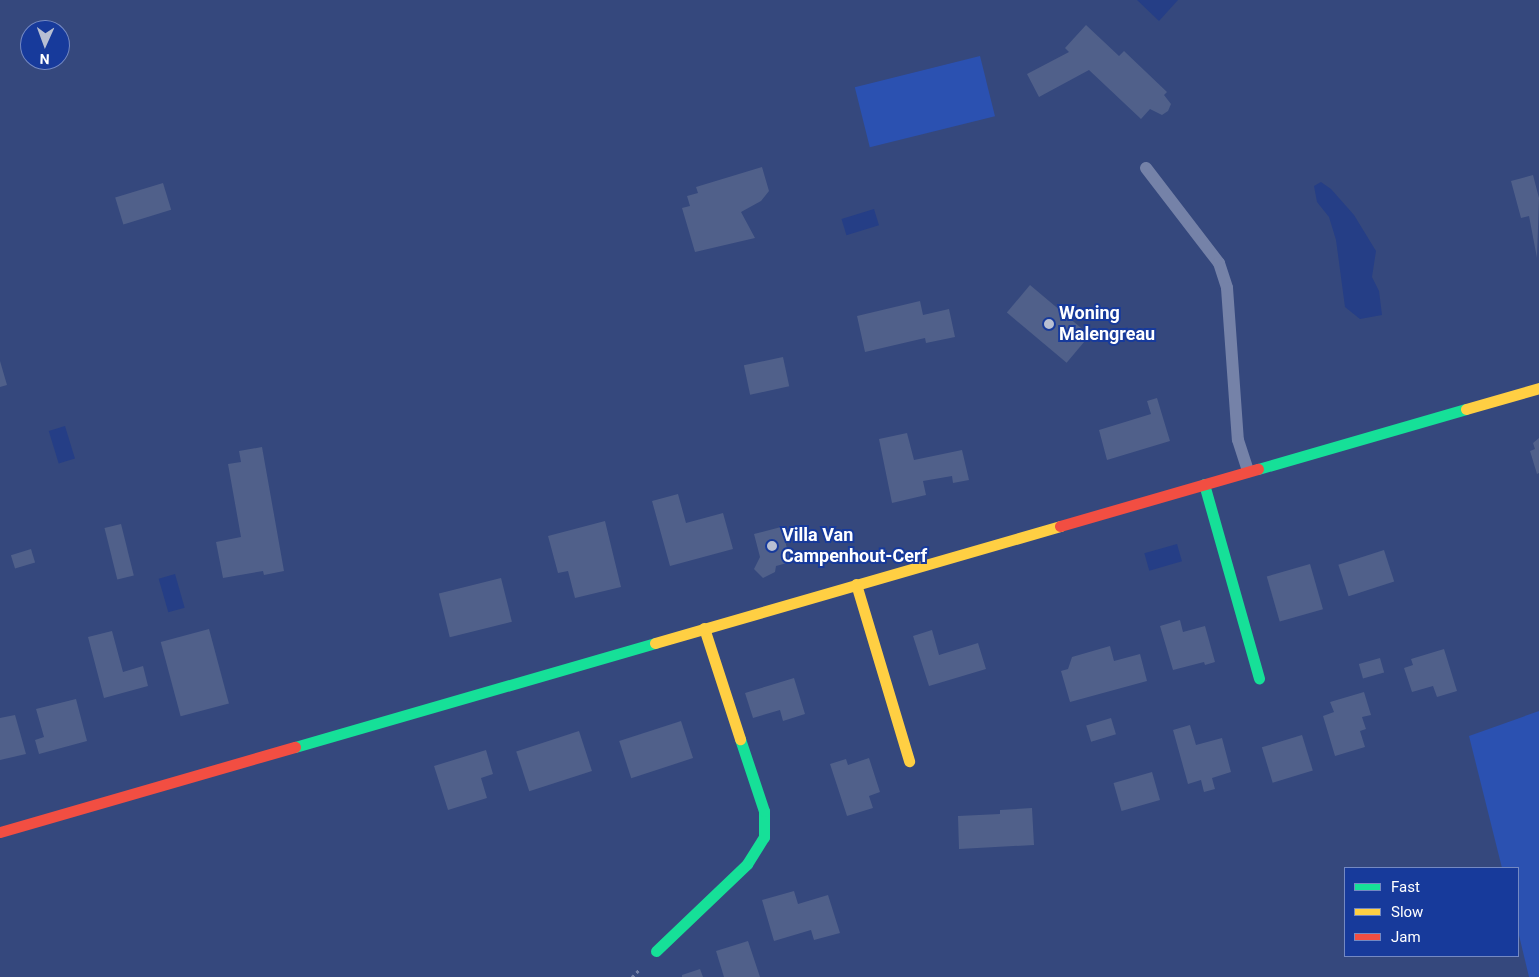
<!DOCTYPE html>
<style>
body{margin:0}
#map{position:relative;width:1539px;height:977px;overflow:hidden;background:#35487d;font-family:Roboto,sans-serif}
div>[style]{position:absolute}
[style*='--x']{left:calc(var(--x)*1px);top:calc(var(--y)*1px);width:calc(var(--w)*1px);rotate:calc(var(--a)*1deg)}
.green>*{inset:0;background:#2b51b1;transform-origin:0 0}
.water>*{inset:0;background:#253e86;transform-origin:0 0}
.building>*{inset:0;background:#50608a;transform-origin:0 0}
.path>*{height:3px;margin-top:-1.5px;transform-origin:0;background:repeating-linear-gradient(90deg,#7582a8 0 2.5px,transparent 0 6.5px)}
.lane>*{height:12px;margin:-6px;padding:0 6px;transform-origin:6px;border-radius:6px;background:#7582a8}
.fast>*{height:11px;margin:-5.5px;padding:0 5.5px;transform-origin:5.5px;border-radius:5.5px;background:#16e098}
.slow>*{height:11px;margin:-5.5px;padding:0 5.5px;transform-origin:5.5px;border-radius:5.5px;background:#ffcf43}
.jam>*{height:11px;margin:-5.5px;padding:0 5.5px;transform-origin:5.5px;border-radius:5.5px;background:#f24e42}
.dots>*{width:14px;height:14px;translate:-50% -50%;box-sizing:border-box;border:2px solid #173a9b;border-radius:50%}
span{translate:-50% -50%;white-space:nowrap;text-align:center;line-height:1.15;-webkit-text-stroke:4px #173a9b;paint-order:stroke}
.poi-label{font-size:18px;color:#fff;font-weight:700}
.left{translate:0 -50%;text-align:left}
.legend{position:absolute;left:1344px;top:867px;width:175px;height:90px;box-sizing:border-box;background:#173a9b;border:1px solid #7489c3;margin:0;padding:6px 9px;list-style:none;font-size:15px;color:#fff}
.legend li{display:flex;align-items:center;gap:10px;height:25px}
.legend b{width:25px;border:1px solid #7489c3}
.north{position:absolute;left:20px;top:20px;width:50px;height:50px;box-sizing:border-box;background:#173a9b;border:1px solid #7489c3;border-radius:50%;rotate:182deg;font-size:14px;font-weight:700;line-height:20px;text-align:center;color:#fff}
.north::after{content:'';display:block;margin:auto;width:18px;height:22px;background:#b8bfd2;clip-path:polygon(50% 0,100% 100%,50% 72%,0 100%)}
</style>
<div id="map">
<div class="green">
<i style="left:980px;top:56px;width:62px;height:129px;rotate:76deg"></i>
<i style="clip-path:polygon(1539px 711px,1539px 977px,1529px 977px,1518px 931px,1518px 868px,1502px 868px,1469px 736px)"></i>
</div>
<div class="water">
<i style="clip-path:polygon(1137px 0,1178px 0,1159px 21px)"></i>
<i style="clip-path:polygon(1321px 182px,1331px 189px,1354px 215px,1376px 251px,1372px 277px,1379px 291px,1382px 315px,1360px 319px,1345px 307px,1336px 240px,1329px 217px,1317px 202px,1314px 186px)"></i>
<i style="left:874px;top:209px;width:17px;height:34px;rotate:73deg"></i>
<i style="left:65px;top:426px;width:34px;height:17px;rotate:73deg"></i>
<i style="left:1177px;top:544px;width:18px;height:34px;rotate:74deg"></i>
<i style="left:175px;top:574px;width:35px;height:17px;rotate:74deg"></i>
</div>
<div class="building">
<i style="clip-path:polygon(1086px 25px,1119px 56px,1124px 51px,1167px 92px,1164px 95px,1171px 104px,1168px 111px,1162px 115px,1150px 109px,1141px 119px,1089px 70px,1039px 97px,1027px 74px,1069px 52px,1065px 48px)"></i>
<i style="clip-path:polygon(762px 167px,769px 191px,761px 201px,741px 212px,755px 238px,695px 252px,682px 208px,690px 206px,687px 196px,698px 193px,696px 187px)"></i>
<i style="clip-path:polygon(1533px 175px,1539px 198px,1537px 258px,1529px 216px,1521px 218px,1511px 181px)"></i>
<i style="left:163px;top:183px;width:28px;height:50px;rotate:73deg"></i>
<i style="left:1030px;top:285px;width:78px;height:36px;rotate:40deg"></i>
<i style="clip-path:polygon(920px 301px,923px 315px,949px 309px,955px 337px,926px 343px,925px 338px,865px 352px,857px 316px)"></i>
<i style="left:783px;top:357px;width:30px;height:40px;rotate:78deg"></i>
<i style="clip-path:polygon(0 361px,7px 385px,0 387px)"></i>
<i style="clip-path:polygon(1157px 398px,1170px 441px,1107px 460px,1099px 430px,1151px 414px,1147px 401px)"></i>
<i style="clip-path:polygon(907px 433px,914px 460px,962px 450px,969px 480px,953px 483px,952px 476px,923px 481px,926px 495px,892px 503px,879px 439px)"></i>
<i style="clip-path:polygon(1539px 438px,1539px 473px,1537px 474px,1530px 451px,1535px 449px,1533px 443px)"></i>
<i style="clip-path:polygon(262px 447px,284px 571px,264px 575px,263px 571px,223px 578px,216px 542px,241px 537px,228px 464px,241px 462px,239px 451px)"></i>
<i style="clip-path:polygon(678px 494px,686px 523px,723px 513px,733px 549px,670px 566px,652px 501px)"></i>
<i style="clip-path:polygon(605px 521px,621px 587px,575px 598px,568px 571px,558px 573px,548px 536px)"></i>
<i style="left:121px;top:524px;width:53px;height:17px;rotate:76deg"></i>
<i style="clip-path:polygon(781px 527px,791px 562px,776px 566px,775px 572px,763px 578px,754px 569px,760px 557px,754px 534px)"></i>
<i style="left:31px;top:549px;width:14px;height:21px;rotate:73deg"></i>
<i style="left:1384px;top:550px;width:33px;height:48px;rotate:72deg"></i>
<i style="left:1310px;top:564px;width:47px;height:45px;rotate:74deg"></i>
<i style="left:501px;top:578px;width:45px;height:64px;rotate:76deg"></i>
<i style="clip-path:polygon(1180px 620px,1183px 632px,1205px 626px,1215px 662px,1205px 665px,1204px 662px,1173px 670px,1160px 626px)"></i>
<i style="left:209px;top:629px;width:77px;height:50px;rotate:75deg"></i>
<i style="clip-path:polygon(932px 630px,939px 655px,978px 643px,986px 669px,929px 686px,913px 636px)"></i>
<i style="clip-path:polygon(112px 631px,123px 672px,143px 666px,148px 686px,104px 698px,88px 637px)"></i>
<i style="clip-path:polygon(1110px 646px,1114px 661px,1140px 654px,1147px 681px,1070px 702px,1061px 671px,1068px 669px,1072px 657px)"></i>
<i style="clip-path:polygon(1444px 649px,1457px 691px,1437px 697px,1433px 686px,1412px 692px,1404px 668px,1413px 665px,1411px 659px)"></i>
<i style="left:1380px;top:658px;width:15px;height:22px;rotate:74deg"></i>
<i style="clip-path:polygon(794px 678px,805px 714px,783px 721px,780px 710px,753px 718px,745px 693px)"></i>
<i style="clip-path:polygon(1364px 692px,1371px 715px,1362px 717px,1366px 729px,1360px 731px,1365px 747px,1335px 756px,1323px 716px,1334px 712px,1330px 702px)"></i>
<i style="clip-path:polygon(76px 699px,87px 741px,39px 754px,35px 740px,44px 737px,36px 709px)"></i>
<i style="clip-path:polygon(15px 715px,26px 754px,0 760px,0 718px)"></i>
<i style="left:1111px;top:718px;width:17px;height:26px;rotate:73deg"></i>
<i style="left:681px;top:721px;width:39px;height:65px;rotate:72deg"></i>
<i style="clip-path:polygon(1190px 725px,1196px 745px,1222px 738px,1231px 772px,1212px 778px,1215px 789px,1204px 792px,1201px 780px,1188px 784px,1173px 730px)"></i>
<i style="left:579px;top:731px;width:42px;height:66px;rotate:72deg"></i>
<i style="left:1302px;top:735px;width:37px;height:42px;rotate:73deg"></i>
<i style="clip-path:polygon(486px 750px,493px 774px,481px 778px,487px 798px,448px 810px,434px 766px)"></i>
<i style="clip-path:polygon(869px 758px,880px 792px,869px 796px,873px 808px,847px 816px,830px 764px,846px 759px,848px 765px)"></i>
<i style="left:1152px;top:772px;width:29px;height:40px;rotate:74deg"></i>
<i style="clip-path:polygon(1032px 808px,1034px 845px,959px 849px,958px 816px,1000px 814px,1000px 810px)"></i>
<i style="clip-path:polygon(794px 891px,798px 904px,828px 895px,840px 933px,814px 940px,811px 930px,774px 941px,762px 900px)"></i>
<i style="clip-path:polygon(748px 941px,760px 977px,724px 977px,716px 951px)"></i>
<i style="clip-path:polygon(700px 969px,703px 977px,682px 977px,682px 975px)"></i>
</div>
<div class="path">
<i style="--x:632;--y:977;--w:10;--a:-45"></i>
</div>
<div class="lane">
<i style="--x:1146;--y:168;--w:120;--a:52.5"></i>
<i style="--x:1219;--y:263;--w:26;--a:72"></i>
<i style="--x:1227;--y:288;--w:152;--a:85.9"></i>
<i style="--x:1238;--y:440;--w:33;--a:72"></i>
</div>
<div class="fast">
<i style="--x:1258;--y:469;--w:216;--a:-16.1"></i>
<i style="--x:1204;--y:484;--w:202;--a:74.2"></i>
<i style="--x:295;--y:747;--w:375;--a:-16.1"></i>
<i style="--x:656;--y:951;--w:126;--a:-43.7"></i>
<i style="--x:747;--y:864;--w:32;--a:-58"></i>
<i style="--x:764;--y:837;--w:26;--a:-90"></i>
<i style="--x:764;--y:811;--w:76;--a:-108.4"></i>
</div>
<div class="slow">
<i style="--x:1466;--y:409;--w:76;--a:-16"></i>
<i style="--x:856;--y:584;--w:185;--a:73.3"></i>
<i style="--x:704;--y:628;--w:117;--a:72"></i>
<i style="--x:655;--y:643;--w:422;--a:-16.1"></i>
</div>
<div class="jam">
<i style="--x:1060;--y:526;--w:206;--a:-16.1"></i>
<i style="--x:0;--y:832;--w:307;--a:-16.1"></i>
</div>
<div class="dots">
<i style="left:1049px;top:324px;background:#b8bfd2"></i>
<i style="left:772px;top:546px;background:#b8bfd2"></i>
</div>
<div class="poi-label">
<span class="left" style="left:1059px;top:324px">Woning<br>Malengreau</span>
<span class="left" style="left:782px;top:546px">Villa Van<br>Campenhout-Cerf</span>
</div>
<ul class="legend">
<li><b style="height:6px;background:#16e098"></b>Fast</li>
<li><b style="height:6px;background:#ffcf43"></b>Slow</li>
<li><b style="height:6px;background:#f24e42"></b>Jam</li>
</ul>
<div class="north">N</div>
</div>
